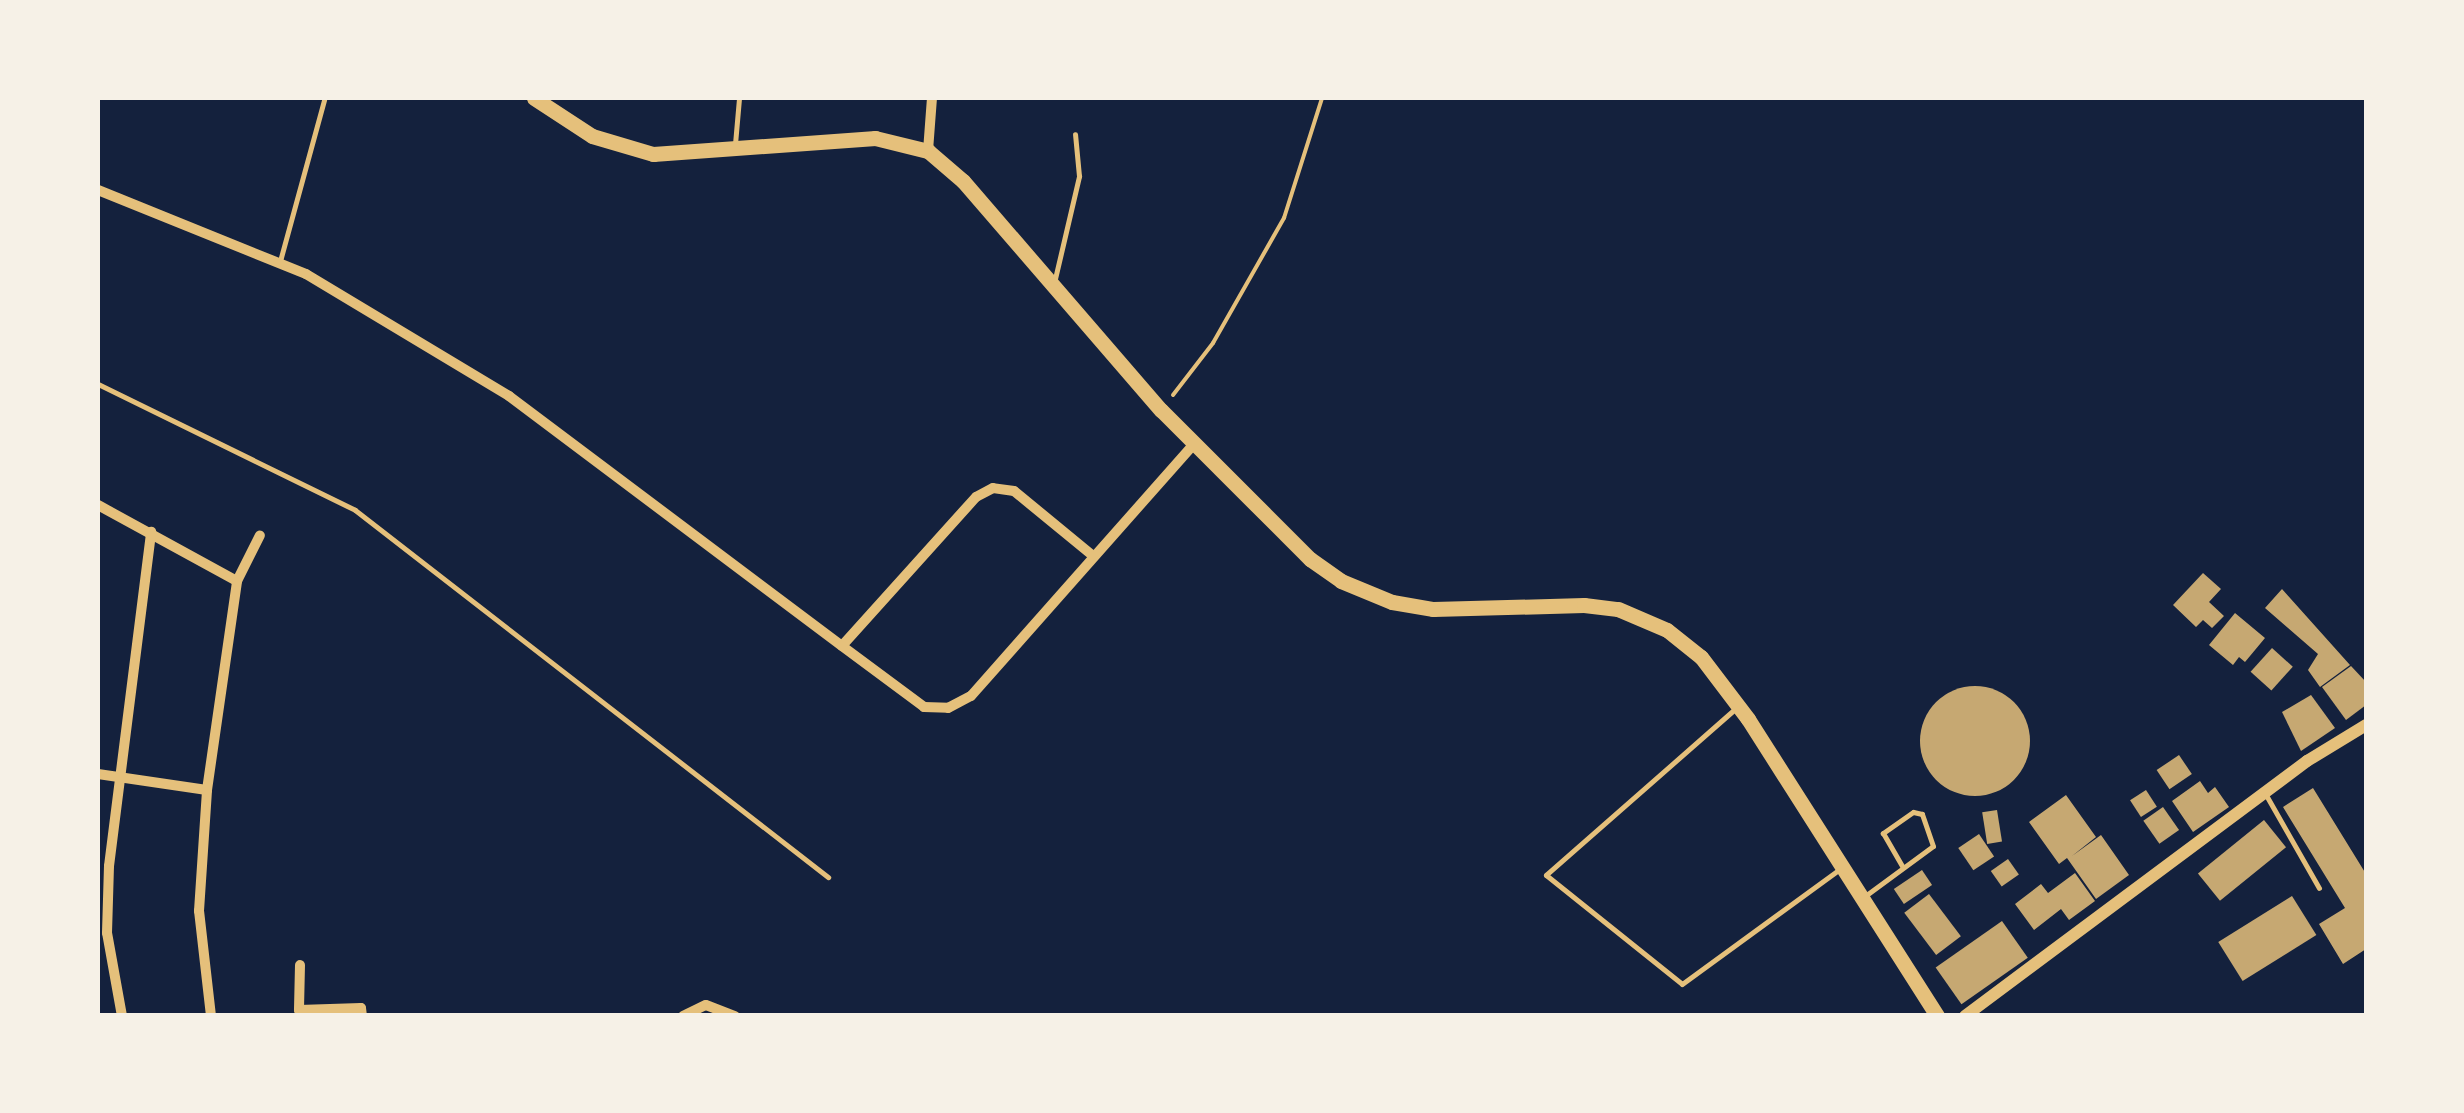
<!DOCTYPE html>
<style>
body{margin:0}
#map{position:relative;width:2464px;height:1113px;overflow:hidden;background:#14213d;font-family:Lato,sans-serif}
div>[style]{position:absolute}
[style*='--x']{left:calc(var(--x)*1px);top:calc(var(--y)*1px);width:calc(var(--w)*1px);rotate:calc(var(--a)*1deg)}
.building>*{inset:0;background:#c6a872;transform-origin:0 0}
.round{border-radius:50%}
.path>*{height:4px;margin:-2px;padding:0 2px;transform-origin:2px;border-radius:2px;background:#e5c07b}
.service>*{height:5px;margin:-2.5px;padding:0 2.5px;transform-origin:2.5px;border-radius:2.5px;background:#e5c07b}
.minor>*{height:10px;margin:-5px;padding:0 5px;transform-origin:5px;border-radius:5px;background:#e5c07b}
.tertiary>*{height:12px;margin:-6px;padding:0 6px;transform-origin:6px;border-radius:6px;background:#e5c07b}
.primary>*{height:15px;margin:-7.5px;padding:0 7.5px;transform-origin:7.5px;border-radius:7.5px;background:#e5c07b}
span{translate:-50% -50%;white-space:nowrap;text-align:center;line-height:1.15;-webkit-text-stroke:10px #f6f1e7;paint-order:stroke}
.frame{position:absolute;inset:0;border:100px solid #f6f1e7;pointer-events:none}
</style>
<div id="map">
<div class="building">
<i style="clip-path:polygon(2203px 573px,2221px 589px,2209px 602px,2224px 616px,2212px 628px,2203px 620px,2196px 627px,2173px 605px)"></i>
<i style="clip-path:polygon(2282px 589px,2350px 665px,2320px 687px,2308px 670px,2318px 654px,2265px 608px)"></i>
<i style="clip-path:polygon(2235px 613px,2265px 638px,2245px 662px,2239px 657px,2233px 665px,2209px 645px)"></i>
<i style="left:2272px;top:648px;width:28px;height:32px;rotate:42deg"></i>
<i style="clip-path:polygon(2351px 666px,2366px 682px,2366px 705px,2346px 720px,2322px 687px)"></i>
<i class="round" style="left:1920px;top:686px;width:110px;height:110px"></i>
<i style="clip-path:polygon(2311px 695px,2335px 728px,2301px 751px,2282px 712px)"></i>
<i style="left:2179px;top:755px;width:23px;height:27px;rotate:56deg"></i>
<i style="clip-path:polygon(2200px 781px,2208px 793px,2215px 787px,2229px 807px,2193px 832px,2172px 801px)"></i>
<i style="clip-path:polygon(2313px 788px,2366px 874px,2366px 949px,2343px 964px,2319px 924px,2345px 908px,2283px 807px)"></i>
<i style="left:2146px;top:790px;width:20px;height:19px;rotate:57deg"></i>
<i style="clip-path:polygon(2066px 795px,2096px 837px,2072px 856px,2101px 835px,2129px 875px,2096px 899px,2067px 858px,2059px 864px,2029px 822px)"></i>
<i style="left:2163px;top:807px;width:28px;height:24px;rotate:55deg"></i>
<i style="left:1997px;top:810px;width:32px;height:15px;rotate:81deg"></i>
<i style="left:2264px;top:820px;width:35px;height:85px;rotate:51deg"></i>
<i style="left:1979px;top:834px;width:27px;height:25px;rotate:56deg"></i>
<i style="left:2008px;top:859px;width:19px;height:21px;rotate:55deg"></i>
<i style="left:1922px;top:870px;width:18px;height:34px;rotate:56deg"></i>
<i style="clip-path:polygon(2075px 873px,2095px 901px,2069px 920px,2061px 909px,2034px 930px,2015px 904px,2041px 884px,2048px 893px)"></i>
<i style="left:1929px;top:894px;width:53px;height:31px;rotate:53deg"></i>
<i style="left:2292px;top:896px;width:46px;height:87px;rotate:58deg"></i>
<i style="left:2002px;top:921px;width:45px;height:81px;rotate:55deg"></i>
</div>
<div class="path">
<i style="--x:1173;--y:395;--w:66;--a:-52.4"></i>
<i style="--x:1213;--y:343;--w:144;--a:-60.4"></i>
<i style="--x:1284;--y:218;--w:126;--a:-72.4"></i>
</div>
<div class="service">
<i style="--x:735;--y:144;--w:46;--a:-85"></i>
<i style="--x:280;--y:261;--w:167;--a:-74.7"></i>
<i style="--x:1054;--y:283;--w:110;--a:-76.8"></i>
<i style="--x:1079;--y:176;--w:42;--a:-95.4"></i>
<i style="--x:98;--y:384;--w:286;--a:26.1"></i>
<i style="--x:355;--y:510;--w:599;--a:37.81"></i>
<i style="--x:1736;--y:708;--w:253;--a:138.7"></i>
<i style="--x:1546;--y:875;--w:174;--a:38.7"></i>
<i style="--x:1682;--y:984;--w:197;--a:-36.1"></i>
<i style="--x:2266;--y:795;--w:107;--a:60.3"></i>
<i style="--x:1865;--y:896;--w:84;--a:-36.3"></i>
<i style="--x:1933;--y:846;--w:34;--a:-109"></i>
<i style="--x:1922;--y:814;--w:9;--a:-167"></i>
<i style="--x:1913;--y:812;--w:37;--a:145"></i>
<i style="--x:1883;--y:833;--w:39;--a:60"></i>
</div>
<div class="minor">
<i style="--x:928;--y:151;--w:53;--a:-85.7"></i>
<i style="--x:98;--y:190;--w:224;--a:22"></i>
<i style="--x:306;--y:274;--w:237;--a:31"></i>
<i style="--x:509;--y:396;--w:416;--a:36.9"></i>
<i style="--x:98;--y:505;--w:158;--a:28.7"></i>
<i style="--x:1092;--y:555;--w:101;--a:-140.6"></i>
<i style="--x:1014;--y:491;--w:21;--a:-172"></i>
<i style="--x:993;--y:488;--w:19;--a:152"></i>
<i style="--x:976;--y:497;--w:200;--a:132"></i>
<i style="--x:842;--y:646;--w:102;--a:36.6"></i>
<i style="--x:924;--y:707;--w:24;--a:2"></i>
<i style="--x:948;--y:708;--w:26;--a:-28"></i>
<i style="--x:971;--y:696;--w:337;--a:-48.5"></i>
<i style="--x:98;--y:774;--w:110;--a:8.4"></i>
<i style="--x:300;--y:965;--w:45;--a:91.3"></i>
<i style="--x:299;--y:1010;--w:62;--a:-1.8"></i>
<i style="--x:361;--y:1008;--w:8;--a:83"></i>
<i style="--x:122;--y:1016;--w:84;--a:-100.2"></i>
<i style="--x:107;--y:933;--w:67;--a:-88.3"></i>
<i style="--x:109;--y:866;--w:337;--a:-82.8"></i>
<i style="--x:211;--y:1016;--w:106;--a:-96.5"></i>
<i style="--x:199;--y:911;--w:121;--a:-86.2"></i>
<i style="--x:207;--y:790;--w:211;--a:-81.8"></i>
<i style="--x:237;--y:581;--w:51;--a:-63.4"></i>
<i style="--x:683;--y:1016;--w:25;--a:-26"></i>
<i style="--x:706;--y:1005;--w:31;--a:21"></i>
</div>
<div class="tertiary">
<i style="--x:1965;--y:1016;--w:427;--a:-36.7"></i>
<i style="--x:2307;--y:761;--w:69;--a:-31.4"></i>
</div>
<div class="primary">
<i style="--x:534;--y:98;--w:69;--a:33.2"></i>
<i style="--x:592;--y:136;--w:64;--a:16.4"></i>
<i style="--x:653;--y:154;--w:223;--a:-4.1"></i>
<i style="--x:875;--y:138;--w:55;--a:13.8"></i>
<i style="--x:928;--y:151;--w:46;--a:40.6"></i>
<i style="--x:963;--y:181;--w:303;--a:49.2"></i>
<i style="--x:1161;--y:410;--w:211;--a:45"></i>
<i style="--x:1310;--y:559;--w:38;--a:35"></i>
<i style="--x:1341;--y:581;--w:55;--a:22.4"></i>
<i style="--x:1392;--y:602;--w:42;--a:9.7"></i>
<i style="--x:1433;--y:609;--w:151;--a:-1.5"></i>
<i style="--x:1584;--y:605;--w:34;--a:7"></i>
<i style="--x:1618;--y:609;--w:53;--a:23.2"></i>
<i style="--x:1667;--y:630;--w:43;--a:38.5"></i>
<i style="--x:1701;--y:657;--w:78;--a:52.8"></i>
<i style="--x:1748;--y:719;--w:352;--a:57.5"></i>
</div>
<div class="frame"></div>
</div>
